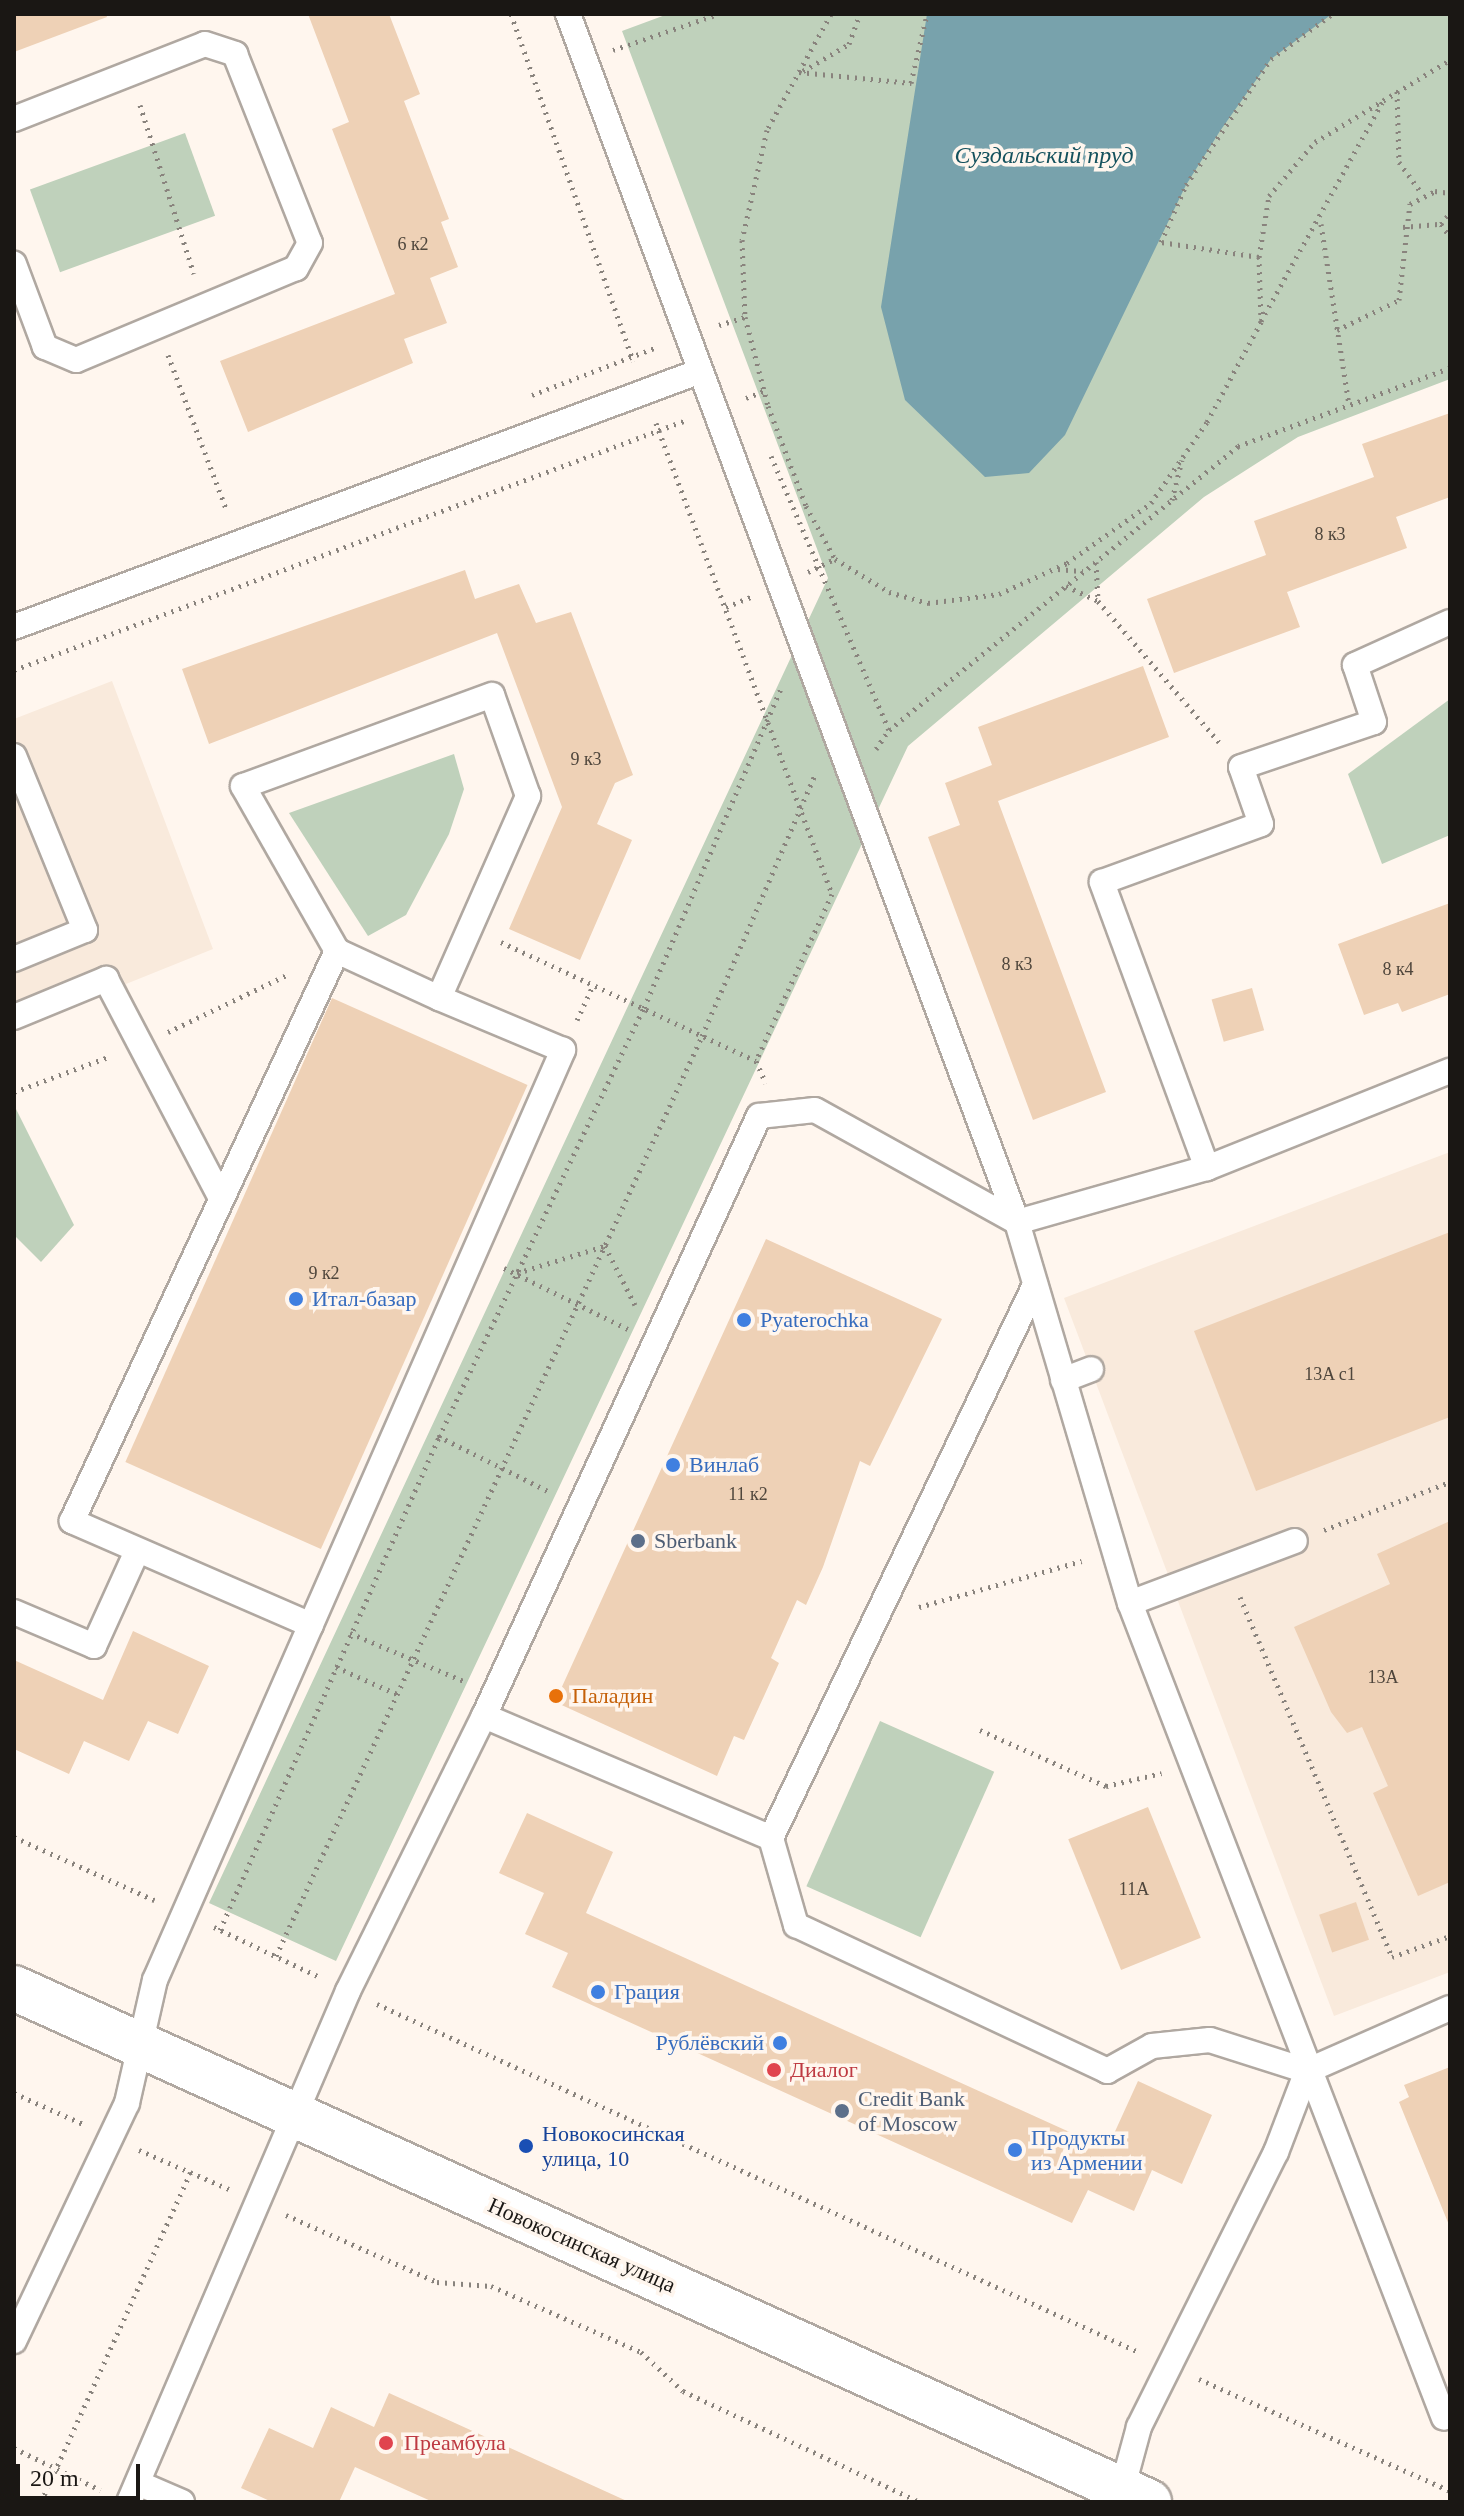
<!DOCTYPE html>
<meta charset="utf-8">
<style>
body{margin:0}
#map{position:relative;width:1464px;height:2516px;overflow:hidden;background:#fff6ee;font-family:"Times New Roman",serif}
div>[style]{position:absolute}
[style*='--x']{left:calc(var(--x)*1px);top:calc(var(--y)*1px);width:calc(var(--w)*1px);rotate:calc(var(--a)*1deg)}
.built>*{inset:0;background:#f9eadc}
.green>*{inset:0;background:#bfd1bb;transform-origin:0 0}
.water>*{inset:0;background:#78a2ac}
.building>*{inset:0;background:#eed1b6;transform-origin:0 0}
.path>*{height:5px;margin-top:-2.5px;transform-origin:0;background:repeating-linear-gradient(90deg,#89837d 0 2px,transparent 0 8px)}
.roads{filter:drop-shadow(2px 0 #b0a8a1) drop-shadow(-2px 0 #b0a8a1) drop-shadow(0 2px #b0a8a1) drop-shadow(0 -2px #b0a8a1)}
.lane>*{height:24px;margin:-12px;padding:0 12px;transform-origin:12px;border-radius:12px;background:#fff}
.secondary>*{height:44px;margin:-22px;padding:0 22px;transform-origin:22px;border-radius:22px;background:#fff}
.dots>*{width:22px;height:22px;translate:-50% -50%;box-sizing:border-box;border:4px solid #fff6ee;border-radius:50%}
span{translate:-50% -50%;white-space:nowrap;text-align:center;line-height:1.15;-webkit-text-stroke:7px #fff6ee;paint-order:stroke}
.number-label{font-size:18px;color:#4f463c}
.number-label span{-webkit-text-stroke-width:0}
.shop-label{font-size:22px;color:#366cbe}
.left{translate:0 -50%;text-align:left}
.right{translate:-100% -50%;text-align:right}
.service-label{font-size:22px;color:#4e5e75}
.food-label{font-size:22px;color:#c56008}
.health-label{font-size:22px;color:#be3a42}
.transit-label{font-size:22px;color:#164399}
.street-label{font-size:22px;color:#1a1714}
.water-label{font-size:24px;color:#14515d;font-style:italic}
.frame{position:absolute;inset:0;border:16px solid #1a1714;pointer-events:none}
.scale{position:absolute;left:16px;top:2464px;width:124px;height:36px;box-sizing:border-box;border:4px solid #1a1714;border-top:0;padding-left:10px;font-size:24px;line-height:28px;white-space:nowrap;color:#1a1714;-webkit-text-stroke:6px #fff6ee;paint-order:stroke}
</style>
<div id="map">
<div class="built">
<i style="clip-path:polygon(112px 681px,213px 949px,126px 984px,139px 1015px,114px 1027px,99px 995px,14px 1028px,14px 719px)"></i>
<i style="clip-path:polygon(1450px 1152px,1450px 1972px,1334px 2016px,1064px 1298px)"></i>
</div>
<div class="green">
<i style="clip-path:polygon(668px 14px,1450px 14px,1450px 379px,1298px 437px,1204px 497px,908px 746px,336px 1961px,209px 1903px,828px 578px,622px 31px)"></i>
<i style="left:185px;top:133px;width:88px;height:165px;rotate:70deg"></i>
<i style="clip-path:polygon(1450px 699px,1450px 835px,1382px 864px,1348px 774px)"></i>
<i style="clip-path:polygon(454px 754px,464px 789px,449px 834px,406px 915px,368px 936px,289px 813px)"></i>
<i style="clip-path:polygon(16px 1109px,74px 1225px,41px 1262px,14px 1235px)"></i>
<i style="left:880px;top:1721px;width:125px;height:181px;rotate:24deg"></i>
</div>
<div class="water">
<i style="clip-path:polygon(927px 14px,1332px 14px,1271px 59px,1220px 131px,1186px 185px,1065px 435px,1029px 473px,985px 477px,905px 400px,881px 307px)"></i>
</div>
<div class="building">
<i style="clip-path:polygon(14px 14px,106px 14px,107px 17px,14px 52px)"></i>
<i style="clip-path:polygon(308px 14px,389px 14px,420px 94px,404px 101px,449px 219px,441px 222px,458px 267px,430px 278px,447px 323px,404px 339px,413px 363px,248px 432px,220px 361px,395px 294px,332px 129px,349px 122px)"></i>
<i style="clip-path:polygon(1450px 413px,1450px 497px,1396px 517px,1407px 548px,1287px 592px,1300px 627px,1174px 673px,1147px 599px,1266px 555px,1254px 521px,1374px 477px,1362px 444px)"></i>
<i style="clip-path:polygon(465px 570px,475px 599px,519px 584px,536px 623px,571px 612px,633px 775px,615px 783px,597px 824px,632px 840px,580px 960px,509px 929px,562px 807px,497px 633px,209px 744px,182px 669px)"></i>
<i style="clip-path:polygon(1143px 666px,1169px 737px,998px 801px,1106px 1092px,1033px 1120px,928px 837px,960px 825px,945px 783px,992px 765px,978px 727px)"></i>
<i style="clip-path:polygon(1450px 903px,1450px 994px,1402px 1012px,1398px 1003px,1364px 1015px,1338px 944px)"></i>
<i style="left:1252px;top:988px;width:44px;height:42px;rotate:74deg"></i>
<i style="left:332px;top:998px;width:214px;height:508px;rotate:24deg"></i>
<i style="clip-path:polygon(1450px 1232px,1450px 1417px,1256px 1491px,1194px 1331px)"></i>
<i style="clip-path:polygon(766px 1239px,942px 1319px,870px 1466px,860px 1461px,823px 1567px,806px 1605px,797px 1600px,771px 1658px,779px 1663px,744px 1740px,734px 1736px,717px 1776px,555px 1702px)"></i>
<i style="clip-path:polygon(1450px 1521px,1450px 1882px,1418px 1896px,1373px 1793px,1388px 1786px,1362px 1727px,1347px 1733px,1331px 1712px,1294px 1627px,1390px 1584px,1377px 1554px)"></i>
<i style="clip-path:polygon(133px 1631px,209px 1666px,178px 1734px,148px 1721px,129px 1761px,84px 1741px,69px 1774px,14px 1749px,14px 1660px,103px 1700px)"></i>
<i style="left:1148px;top:1807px;width:141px;height:86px;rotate:68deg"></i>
<i style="clip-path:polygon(527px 1813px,613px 1852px,586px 1913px,1107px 2149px,1138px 2081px,1212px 2115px,1182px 2184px,1152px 2170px,1134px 2211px,1088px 2190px,1072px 2223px,552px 1987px,568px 1953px,525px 1934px,544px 1893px,499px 1873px)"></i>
<i style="left:1356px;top:1902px;width:40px;height:39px;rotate:71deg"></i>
<i style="clip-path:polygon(1450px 2067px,1450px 2225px,1449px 2225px,1399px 2102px,1409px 2097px,1404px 2085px)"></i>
<i style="clip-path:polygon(389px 2393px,629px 2502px,433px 2502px,355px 2467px,339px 2502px,272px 2502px,241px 2488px,269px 2428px,313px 2448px,331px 2407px,374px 2427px)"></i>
</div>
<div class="path">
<i style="--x:511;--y:14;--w:368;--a:70.6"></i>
<i style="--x:831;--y:14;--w:132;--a:118.9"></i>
<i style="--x:767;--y:130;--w:113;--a:102.8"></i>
<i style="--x:742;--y:240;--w:77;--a:87.8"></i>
<i style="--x:745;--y:317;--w:92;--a:75.5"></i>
<i style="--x:768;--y:406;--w:107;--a:69.2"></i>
<i style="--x:806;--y:506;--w:60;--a:61.3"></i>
<i style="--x:835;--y:559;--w:63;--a:31.4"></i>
<i style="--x:889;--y:592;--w:41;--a:15.8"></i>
<i style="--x:928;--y:603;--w:72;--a:-7.2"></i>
<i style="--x:999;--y:594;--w:75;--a:-24.5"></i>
<i style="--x:1067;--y:563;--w:103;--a:-35.5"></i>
<i style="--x:1151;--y:503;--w:98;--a:-55.3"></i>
<i style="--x:1207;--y:422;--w:114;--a:-61.6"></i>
<i style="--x:1261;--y:322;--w:65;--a:-91.8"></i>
<i style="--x:1259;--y:257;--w:62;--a:-80.7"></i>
<i style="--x:1269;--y:196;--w:71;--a:-49.6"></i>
<i style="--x:1315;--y:142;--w:158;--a:-31.3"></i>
<i style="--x:613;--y:50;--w:111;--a:-18.9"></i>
<i style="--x:803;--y:71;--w:53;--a:-30.4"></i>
<i style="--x:849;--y:44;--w:32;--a:-70"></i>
<i style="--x:799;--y:72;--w:113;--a:5.6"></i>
<i style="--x:911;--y:83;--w:71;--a:-76.9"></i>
<i style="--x:1397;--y:91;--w:71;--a:88.4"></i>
<i style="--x:1399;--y:162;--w:39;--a:54"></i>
<i style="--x:140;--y:105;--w:177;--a:72.3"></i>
<i style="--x:1321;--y:224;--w:183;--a:81.2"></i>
<i style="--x:1441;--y:224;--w:16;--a:55"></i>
<i style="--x:1403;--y:227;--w:38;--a:-5"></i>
<i style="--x:1441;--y:224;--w:14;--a:-51"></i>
<i style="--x:1259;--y:257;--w:99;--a:-171.3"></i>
<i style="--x:1161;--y:242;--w:62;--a:-66.3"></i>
<i style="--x:1186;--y:185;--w:152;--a:-56"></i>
<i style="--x:1271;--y:59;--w:76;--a:-36.4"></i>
<i style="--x:1261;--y:321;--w:254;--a:-61"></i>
<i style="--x:719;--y:325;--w:27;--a:-17"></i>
<i style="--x:1337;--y:330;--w:69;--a:-25.8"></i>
<i style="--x:1399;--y:300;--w:97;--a:-83.5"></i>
<i style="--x:1410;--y:204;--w:28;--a:-27"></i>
<i style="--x:1435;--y:191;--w:15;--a:8"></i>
<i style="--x:168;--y:355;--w:167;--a:69.3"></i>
<i style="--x:532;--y:395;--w:134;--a:-21"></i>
<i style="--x:746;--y:398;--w:19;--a:-21"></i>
<i style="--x:656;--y:423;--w:503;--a:69.51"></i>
<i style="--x:832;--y:894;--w:183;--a:114.5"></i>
<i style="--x:771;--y:456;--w:298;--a:66.7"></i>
<i style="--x:1172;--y:500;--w:41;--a:-76"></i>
<i style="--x:1096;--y:562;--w:39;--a:87"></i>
<i style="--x:1058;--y:569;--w:25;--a:5"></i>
<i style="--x:808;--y:572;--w:30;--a:-26"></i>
<i style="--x:1066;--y:586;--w:35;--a:25"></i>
<i style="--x:1098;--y:601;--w:186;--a:49.4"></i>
<i style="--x:726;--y:607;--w:27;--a:-22"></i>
<i style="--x:14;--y:670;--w:715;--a:-20.39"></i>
<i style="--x:876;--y:749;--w:23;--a:-56"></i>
<i style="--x:889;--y:730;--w:450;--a:-39.1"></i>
<i style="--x:1238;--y:446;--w:226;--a:-20.2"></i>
<i style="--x:501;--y:942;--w:281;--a:25"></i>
<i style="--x:756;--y:1061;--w:24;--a:66"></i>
<i style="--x:577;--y:1020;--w:38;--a:-65"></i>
<i style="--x:168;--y:1032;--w:134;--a:-25.6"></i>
<i style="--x:14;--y:1092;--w:103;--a:-20.4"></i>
<i style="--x:504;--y:1268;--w:138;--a:26.2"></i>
<i style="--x:517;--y:1273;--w:92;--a:-17.1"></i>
<i style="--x:605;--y:1246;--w:66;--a:63"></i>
<i style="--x:438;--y:1436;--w:125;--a:26.6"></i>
<i style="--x:1324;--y:1530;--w:135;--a:-20.9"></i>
<i style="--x:1240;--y:1597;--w:391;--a:67.1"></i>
<i style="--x:1392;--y:1957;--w:62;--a:-19.9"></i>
<i style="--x:919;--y:1607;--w:169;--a:-15.8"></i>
<i style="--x:350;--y:1633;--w:126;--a:22.9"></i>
<i style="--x:336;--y:1667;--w:67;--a:23.9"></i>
<i style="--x:980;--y:1730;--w:138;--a:24"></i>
<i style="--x:1106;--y:1786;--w:57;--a:-13.1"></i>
<i style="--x:14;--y:1837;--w:154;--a:24.2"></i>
<i style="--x:214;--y:1927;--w:117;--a:25.3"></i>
<i style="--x:220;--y:1930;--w:539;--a:-66.05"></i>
<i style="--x:439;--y:1437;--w:475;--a:-64.5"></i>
<i style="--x:644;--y:1008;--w:350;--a:-66.8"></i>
<i style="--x:276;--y:1956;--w:1014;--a:-65.15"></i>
<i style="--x:702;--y:1036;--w:284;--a:-66.6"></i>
<i style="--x:377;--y:2004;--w:838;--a:24.55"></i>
<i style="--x:14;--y:2093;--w:76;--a:24.2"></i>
<i style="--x:139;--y:2150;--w:98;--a:23.4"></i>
<i style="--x:286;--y:2215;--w:165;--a:23.9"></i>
<i style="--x:437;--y:2282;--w:54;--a:4.2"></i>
<i style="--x:491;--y:2286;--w:164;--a:23.7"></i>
<i style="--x:641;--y:2352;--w:57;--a:42.9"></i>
<i style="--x:683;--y:2391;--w:262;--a:25.1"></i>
<i style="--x:1199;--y:2379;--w:275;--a:24"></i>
<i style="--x:14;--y:2448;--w:96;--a:26"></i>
<i style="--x:41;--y:2502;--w:362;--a:-65.6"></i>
</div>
<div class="roads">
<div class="lane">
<i style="--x:568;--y:14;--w:1289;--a:69.61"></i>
<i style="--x:1017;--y:1222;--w:397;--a:73.5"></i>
<i style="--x:1130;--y:1603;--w:873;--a:68.93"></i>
<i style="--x:14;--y:119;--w:205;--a:-21.4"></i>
<i style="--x:205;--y:44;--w:32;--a:18"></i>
<i style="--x:235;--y:54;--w:203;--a:68.4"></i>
<i style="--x:310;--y:243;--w:29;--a:119"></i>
<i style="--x:296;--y:268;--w:238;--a:157.3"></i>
<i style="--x:76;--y:360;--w:34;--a:-157"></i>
<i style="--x:45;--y:347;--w:89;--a:-110.5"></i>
<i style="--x:14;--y:627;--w:730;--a:-20.45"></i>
<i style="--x:14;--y:756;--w:188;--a:67.8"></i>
<i style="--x:85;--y:930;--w:77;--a:157.8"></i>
<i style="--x:14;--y:1017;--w:100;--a:-22.4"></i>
<i style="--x:106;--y:979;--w:247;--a:62.3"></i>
<i style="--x:1207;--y:1168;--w:305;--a:-110.2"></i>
<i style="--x:1102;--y:882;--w:169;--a:-20"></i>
<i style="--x:1261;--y:824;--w:60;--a:-109.3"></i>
<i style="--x:1241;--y:767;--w:140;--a:-18.7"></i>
<i style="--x:1374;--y:722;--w:60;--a:-108.4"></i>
<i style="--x:1355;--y:665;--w:104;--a:-24.4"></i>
<i style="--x:1035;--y:1285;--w:613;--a:115.52"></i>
<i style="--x:771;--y:1838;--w:91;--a:74"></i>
<i style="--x:796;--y:1925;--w:344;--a:25.1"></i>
<i style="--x:1107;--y:2071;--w:51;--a:-29.1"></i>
<i style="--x:1152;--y:2046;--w:58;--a:-5.9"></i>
<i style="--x:1210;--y:2040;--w:102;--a:17.7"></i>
<i style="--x:1307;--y:2071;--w:87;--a:110.9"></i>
<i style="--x:1276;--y:2152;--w:307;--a:116.5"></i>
<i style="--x:1139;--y:2427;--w:73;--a:105.2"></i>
<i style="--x:1063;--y:1380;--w:30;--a:-21"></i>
<i style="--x:1130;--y:1603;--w:176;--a:-20.6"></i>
<i style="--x:14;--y:1612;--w:87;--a:23"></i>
<i style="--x:94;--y:1646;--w:104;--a:-65.6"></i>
<i style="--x:311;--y:1625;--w:261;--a:-156.5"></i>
<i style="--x:72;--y:1521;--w:629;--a:-65.07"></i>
<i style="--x:484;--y:1716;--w:312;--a:23"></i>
<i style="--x:1307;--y:2071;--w:156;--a:-23.8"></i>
<i style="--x:14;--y:2341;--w:263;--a:-64.6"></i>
<i style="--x:127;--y:2103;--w:126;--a:-77.2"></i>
<i style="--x:155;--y:1980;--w:1016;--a:-66.31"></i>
<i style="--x:563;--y:1050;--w:134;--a:-157.2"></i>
<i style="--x:439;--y:998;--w:221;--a:-66.2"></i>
<i style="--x:528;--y:796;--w:107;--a:-109.6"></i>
<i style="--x:492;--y:695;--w:265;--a:159.9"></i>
<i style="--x:243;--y:786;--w:190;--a:60.3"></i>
<i style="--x:337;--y:951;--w:112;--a:24.7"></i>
<i style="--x:138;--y:2483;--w:48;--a:23.4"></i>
<i style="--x:129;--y:2502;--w:556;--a:-66.8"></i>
<i style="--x:348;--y:1991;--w:307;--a:-63.7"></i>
<i style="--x:484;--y:1716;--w:660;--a:-65.38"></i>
<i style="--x:759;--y:1116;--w:56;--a:-6.1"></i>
<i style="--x:815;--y:1110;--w:231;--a:29"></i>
<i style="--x:1017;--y:1222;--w:198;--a:-15.9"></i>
<i style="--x:1207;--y:1168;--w:262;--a:-21.8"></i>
</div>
<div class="secondary">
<i style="--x:14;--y:1988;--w:1246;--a:24.36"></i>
</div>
</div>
<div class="dots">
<i style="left:296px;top:1299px;background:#3f7fe0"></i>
<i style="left:744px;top:1320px;background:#3f7fe0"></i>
<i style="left:673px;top:1465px;background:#3f7fe0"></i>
<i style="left:638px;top:1541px;background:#5c6f8a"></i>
<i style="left:556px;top:1696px;background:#e8710a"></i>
<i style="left:598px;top:1992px;background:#3f7fe0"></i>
<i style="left:780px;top:2043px;background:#3f7fe0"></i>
<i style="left:774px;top:2070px;background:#e0444e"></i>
<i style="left:842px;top:2111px;background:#5c6f8a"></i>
<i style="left:526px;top:2146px;background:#1a4fb4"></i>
<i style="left:1015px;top:2150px;background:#3f7fe0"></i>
<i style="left:386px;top:2443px;background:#e0444e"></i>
</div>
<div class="number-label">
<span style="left:413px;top:244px">6 к2</span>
<span style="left:1330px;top:534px">8 к3</span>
<span style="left:586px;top:759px">9 к3</span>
<span style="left:1017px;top:964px">8 к3</span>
<span style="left:1398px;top:969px">8 к4</span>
<span style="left:324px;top:1273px">9 к2</span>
<span style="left:1330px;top:1374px">13A c1</span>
<span style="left:748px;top:1494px">11 к2</span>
<span style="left:1383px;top:1677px">13А</span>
<span style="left:1134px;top:1889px">11А</span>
</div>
<div class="shop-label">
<span class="left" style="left:312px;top:1299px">Итал-базар</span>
<span class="left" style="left:760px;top:1320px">Pyaterochka</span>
<span class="left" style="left:689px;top:1465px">Винлаб</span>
<span class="left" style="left:614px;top:1992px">Грация</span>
<span class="right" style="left:764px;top:2043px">Рублёвский</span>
<span class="left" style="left:1031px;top:2150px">Продукты<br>из Армении</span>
</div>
<div class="service-label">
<span class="left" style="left:654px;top:1541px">Sberbank</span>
<span class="left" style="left:858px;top:2111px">Credit Bank<br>of Moscow</span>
</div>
<div class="food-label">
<span class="left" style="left:572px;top:1696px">Паладин</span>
</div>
<div class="health-label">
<span class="left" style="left:790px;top:2070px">Диалог</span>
<span class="left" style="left:404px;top:2443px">Преамбула</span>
</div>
<div class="transit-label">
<span class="left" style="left:542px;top:2146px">Новокосинская<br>улица, 10</span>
</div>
<div class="street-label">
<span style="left:582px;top:2245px;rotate:24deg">Новокосинская улица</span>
</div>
<div class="water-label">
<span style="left:1044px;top:156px">Суздальский пруд</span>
</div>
<div class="frame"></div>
<div class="scale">20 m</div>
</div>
